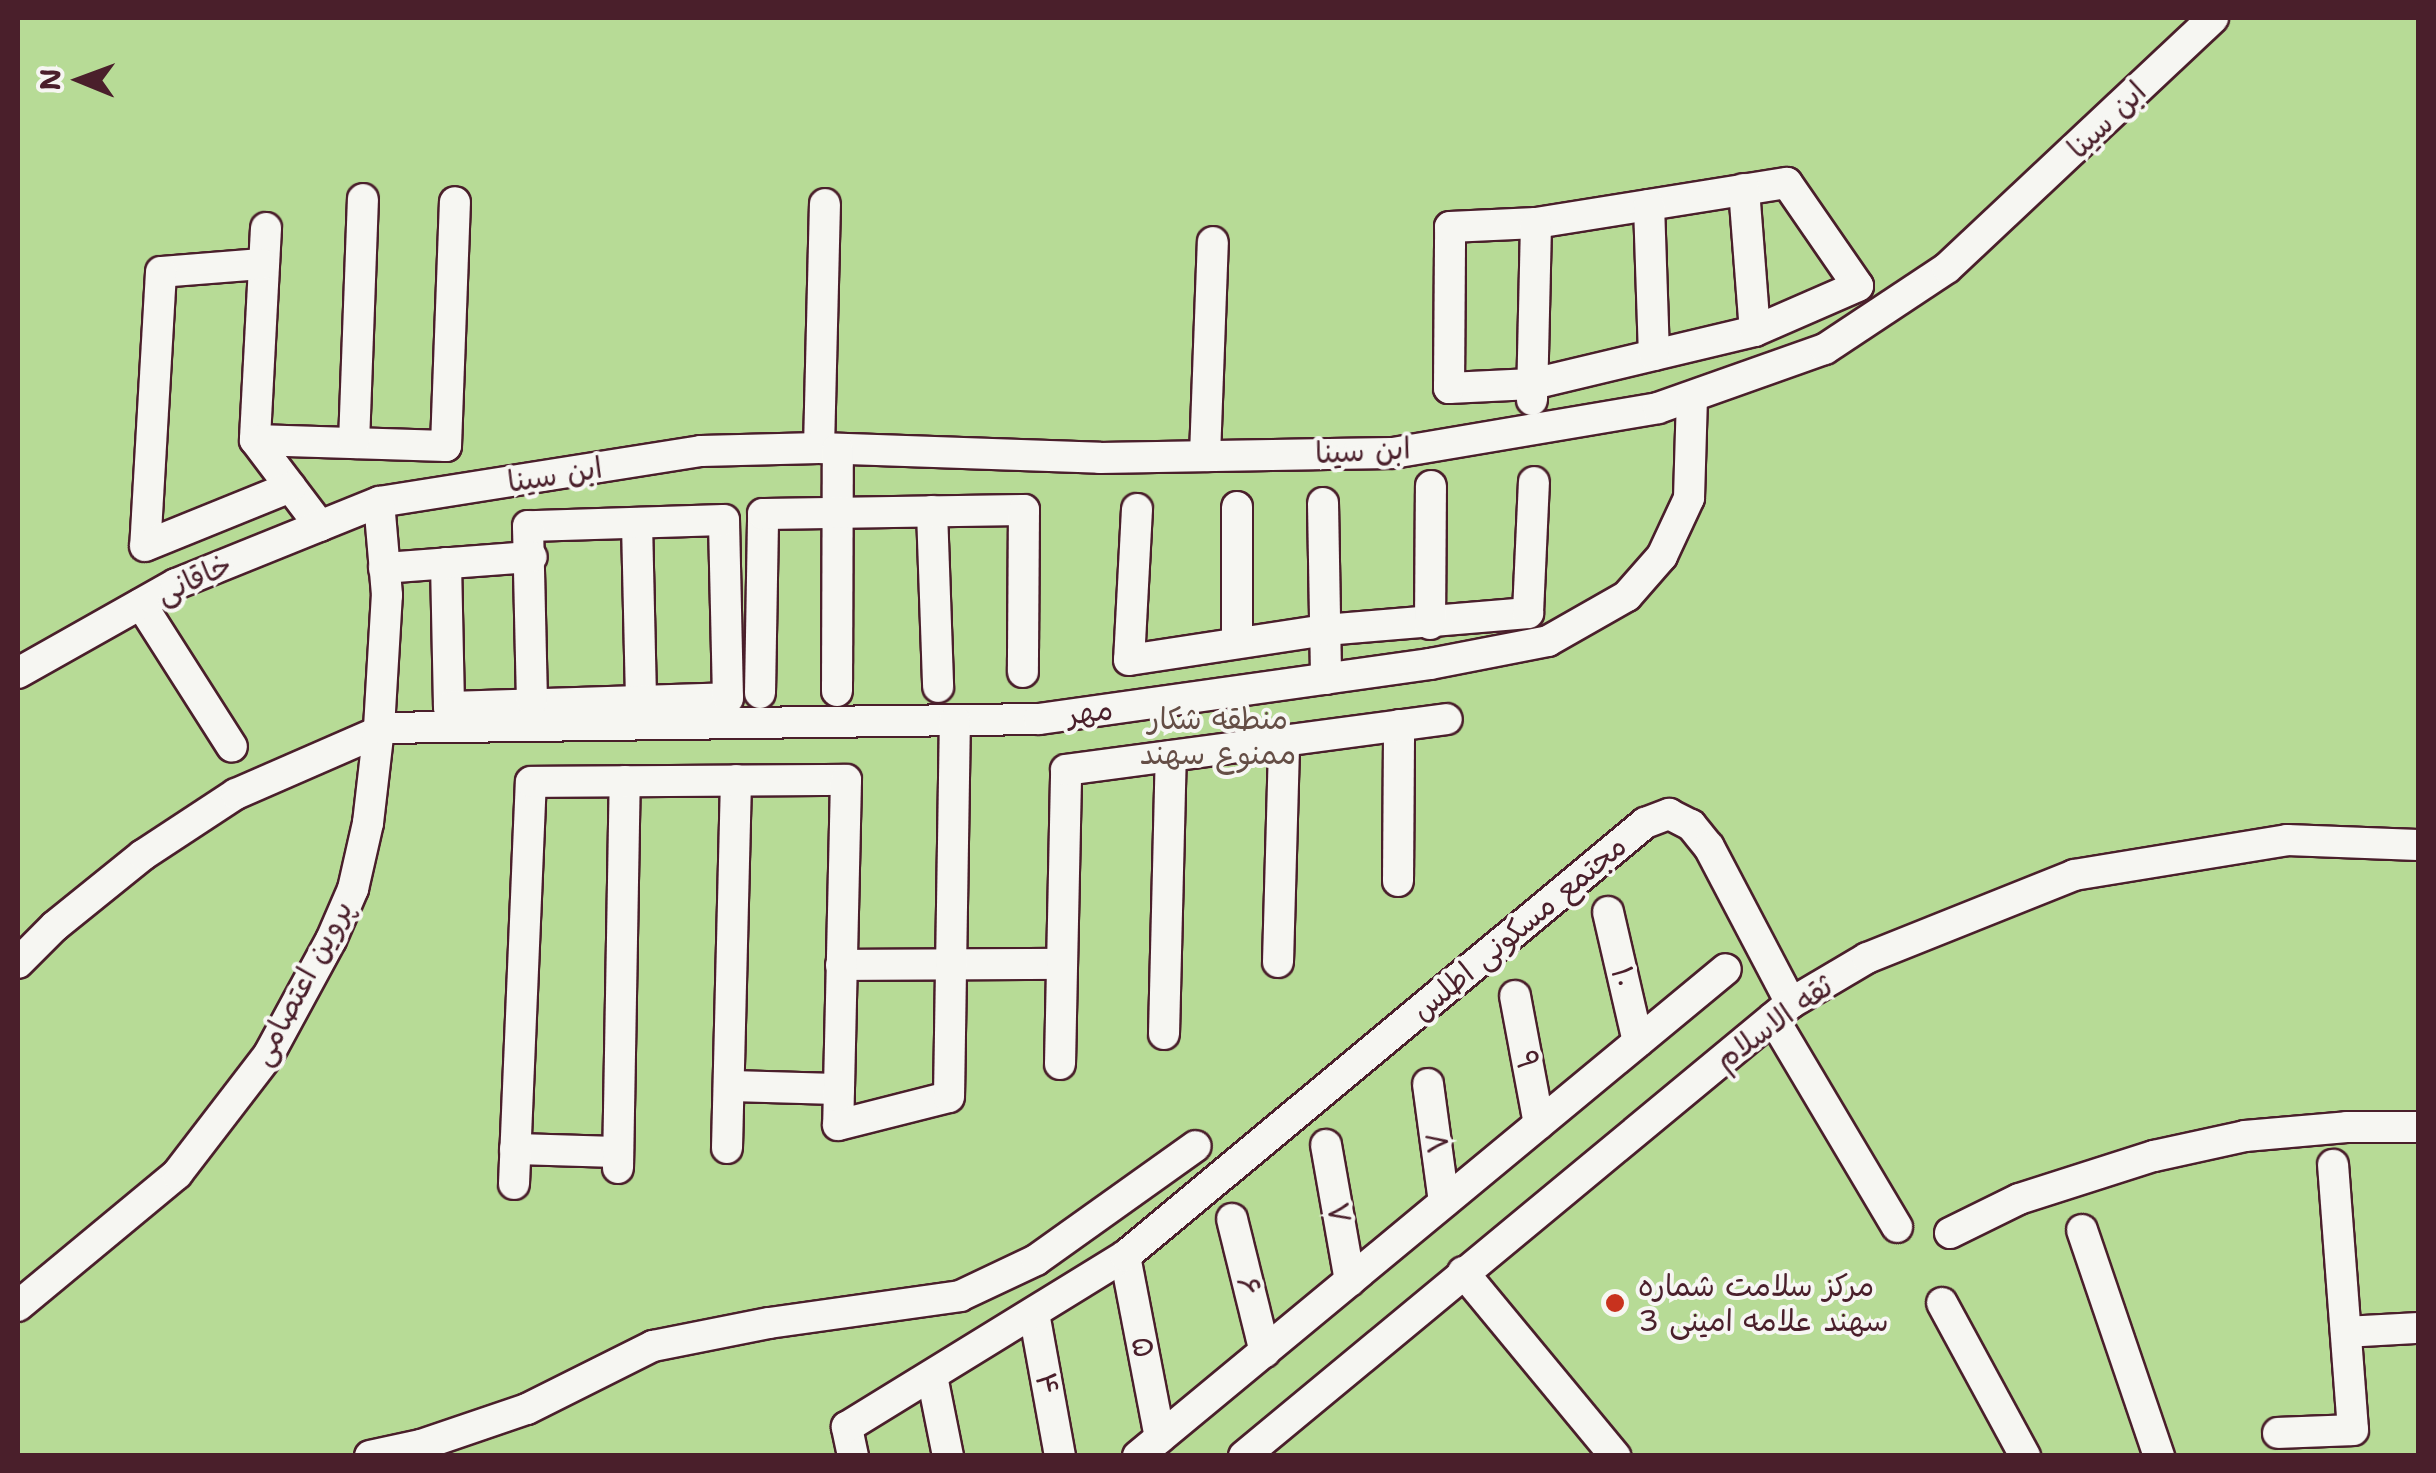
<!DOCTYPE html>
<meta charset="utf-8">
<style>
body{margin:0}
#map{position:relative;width:2436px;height:1473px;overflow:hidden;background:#f6f6f2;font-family:"Shantell Sans","Playpen Sans Arabic",sans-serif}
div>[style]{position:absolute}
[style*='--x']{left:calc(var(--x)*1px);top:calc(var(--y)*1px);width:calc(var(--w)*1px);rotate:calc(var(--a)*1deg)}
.green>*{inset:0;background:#b7db96;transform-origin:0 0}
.roads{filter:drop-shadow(2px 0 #4a1f2b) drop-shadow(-2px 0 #4a1f2b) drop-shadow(0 2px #4a1f2b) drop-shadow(0 -2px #4a1f2b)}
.minor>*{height:30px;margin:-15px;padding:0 15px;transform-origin:15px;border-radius:15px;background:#f6f6f2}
.dots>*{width:28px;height:28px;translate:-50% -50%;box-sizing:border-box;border:5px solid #f6f6f2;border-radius:50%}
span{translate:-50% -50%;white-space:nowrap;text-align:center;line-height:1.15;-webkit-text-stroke:8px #f6f6f2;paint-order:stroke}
.street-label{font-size:30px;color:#4a1f2b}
.park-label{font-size:30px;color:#654e46}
.poi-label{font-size:30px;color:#4a1f2b}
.left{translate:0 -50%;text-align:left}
.frame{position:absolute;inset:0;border:20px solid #4a1f2b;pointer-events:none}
.north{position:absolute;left:30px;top:30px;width:100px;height:100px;-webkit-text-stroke:8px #f6f6f2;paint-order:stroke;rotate:271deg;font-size:28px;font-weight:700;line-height:40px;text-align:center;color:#4a1f2b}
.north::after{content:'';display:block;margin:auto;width:35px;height:45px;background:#4a1f2b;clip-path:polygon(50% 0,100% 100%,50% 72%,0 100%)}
</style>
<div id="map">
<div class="green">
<i style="left:18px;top:18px;width:2400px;height:1437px"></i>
</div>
<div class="roads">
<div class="minor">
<i style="--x:1787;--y:183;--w:125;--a:55.4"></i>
<i style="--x:1858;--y:286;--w:112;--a:156.4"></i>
<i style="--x:1755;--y:331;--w:229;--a:166.6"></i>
<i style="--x:1532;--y:384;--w:83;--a:177.2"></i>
<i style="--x:1449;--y:388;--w:161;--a:-89.6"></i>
<i style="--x:1450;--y:227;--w:86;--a:-2.7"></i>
<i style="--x:1536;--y:223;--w:254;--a:-9.1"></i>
<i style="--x:1744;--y:189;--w:142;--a:85.6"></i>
<i style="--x:1649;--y:205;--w:150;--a:88.1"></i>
<i style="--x:266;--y:228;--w:212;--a:93"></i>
<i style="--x:255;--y:440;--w:108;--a:52.9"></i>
<i style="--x:262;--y:264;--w:101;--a:175.5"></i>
<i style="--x:161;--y:272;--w:274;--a:93.3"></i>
<i style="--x:145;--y:546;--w:157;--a:-22.1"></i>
<i style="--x:1532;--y:400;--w:177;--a:-88.7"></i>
<i style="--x:255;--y:440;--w:191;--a:1.8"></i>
<i style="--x:446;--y:446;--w:244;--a:-87.9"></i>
<i style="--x:354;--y:443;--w:244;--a:-87.9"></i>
<i style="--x:819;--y:448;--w:244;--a:-88.6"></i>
<i style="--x:1205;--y:456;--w:214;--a:-87.9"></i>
<i style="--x:1323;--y:503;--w:176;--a:89"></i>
<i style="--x:1237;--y:507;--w:135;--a:90"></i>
<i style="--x:1137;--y:509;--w:151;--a:93"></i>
<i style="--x:1129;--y:660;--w:198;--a:-8.7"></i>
<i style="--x:1325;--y:630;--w:204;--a:-4.8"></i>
<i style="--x:1528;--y:613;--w:131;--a:-87.4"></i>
<i style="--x:932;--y:511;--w:176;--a:88"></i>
<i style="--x:637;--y:523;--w:180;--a:88.7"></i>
<i style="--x:446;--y:563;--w:144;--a:88.8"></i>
<i style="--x:449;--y:707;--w:279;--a:-1.8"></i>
<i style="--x:728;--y:698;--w:178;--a:-91.3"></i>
<i style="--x:724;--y:520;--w:196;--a:178.2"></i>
<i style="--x:528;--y:526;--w:175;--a:88.7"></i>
<i style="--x:384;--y:568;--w:148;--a:-4.3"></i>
<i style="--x:141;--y:604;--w:169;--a:57.5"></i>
<i style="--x:1430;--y:624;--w:138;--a:-89.6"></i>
<i style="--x:18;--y:673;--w:181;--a:-29.4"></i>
<i style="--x:176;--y:584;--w:219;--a:-22"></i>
<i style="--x:379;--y:502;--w:326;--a:-9"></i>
<i style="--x:701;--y:451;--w:118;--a:-1.5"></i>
<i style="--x:819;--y:448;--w:281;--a:2"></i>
<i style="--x:1100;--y:458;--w:293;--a:-1"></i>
<i style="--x:1393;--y:453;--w:269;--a:-9.6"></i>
<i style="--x:1658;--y:408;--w:177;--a:-19.5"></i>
<i style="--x:1825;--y:349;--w:146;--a:-33.6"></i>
<i style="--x:1947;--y:268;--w:365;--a:-43.2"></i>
<i style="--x:837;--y:691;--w:242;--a:-89.8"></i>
<i style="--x:760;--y:693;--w:179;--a:-89"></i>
<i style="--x:763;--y:514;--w:261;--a:-0.9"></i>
<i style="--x:1024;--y:510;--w:162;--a:90.4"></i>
<i style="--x:379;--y:728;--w:660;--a:-0.78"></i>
<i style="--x:1039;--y:719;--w:395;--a:-8"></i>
<i style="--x:1430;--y:664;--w:120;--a:-11"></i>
<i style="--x:1548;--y:641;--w:91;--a:-29.7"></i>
<i style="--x:1627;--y:596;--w:53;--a:-48.8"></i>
<i style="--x:1662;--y:556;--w:64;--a:-65"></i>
<i style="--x:1689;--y:498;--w:101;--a:-88.3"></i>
<i style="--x:1398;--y:881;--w:156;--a:-89.6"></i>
<i style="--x:1608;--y:912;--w:133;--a:77"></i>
<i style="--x:1278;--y:962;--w:221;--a:-88.4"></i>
<i style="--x:18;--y:963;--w:52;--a:-45"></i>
<i style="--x:55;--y:926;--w:113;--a:-38.9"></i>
<i style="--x:143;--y:855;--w:111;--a:-33.3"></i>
<i style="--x:236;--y:794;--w:155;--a:-23.6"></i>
<i style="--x:841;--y:965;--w:221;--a:-0.3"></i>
<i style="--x:1515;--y:996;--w:130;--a:79.4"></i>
<i style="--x:1773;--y:1018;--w:243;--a:59.3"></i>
<i style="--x:1164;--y:1034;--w:278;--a:-88.6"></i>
<i style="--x:1060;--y:1064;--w:294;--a:-88.8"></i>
<i style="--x:1066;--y:770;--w:384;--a:-7.6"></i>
<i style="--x:1428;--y:1084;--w:119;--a:82.3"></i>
<i style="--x:729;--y:1086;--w:110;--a:1.6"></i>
<i style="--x:1326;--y:1145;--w:138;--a:80"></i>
<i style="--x:727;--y:1148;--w:368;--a:-88.6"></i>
<i style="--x:515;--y:1149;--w:103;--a:1.7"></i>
<i style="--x:618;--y:1168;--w:387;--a:-89"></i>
<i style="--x:514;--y:1184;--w:402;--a:-87.6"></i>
<i style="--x:531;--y:782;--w:315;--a:-0.4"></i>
<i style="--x:846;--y:780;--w:345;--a:91.3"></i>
<i style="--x:838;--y:1125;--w:114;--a:-14.2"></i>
<i style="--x:949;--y:1097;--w:376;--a:-89.1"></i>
<i style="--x:1232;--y:1219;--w:137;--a:76.1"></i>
<i style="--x:2082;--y:1230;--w:239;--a:71.2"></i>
<i style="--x:1950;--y:1233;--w:77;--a:-26.2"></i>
<i style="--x:2019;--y:1199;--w:142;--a:-17.7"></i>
<i style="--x:2154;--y:1156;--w:93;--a:-12.4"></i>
<i style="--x:2245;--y:1136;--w:102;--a:-5"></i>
<i style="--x:2347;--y:1127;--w:71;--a:0"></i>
<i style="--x:1125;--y:1256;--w:185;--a:79.1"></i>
<i style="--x:1463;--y:1272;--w:239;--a:50.4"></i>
<i style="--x:1942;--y:1303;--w:174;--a:61.5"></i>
<i style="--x:18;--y:1306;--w:207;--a:-39.7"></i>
<i style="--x:177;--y:1174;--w:151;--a:-52.5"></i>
<i style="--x:269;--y:1054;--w:130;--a:-61.5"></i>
<i style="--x:331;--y:940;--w:56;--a:-66.7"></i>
<i style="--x:353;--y:889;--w:68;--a:-77.2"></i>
<i style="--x:368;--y:823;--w:96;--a:-83.4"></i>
<i style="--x:379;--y:728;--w:133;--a:-86.6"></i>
<i style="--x:387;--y:595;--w:93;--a:-94.9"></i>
<i style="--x:1034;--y:1313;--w:145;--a:79.7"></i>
<i style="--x:2346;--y:1332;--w:72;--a:-3.2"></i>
<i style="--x:932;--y:1376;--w:82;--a:78.7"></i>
<i style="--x:2278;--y:1433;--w:75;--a:-2.3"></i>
<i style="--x:2353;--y:1430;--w:266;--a:-94.3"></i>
<i style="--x:370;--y:1456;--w:52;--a:-12.2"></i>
<i style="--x:421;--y:1445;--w:112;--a:-18.8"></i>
<i style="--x:527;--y:1409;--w:141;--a:-26.6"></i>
<i style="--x:653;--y:1346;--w:118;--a:-11.2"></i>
<i style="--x:769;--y:1323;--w:193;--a:-8"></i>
<i style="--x:960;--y:1296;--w:84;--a:-25.3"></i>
<i style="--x:1036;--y:1260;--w:196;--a:-35.5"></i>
<i style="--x:853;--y:1456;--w:30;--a:-102"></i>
<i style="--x:847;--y:1427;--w:326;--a:-31.6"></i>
<i style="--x:1125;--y:1256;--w:677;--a:-39.78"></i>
<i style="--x:1645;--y:823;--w:26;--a:-21"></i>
<i style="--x:1669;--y:814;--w:25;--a:27"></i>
<i style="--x:1691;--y:825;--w:28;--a:51"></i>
<i style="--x:1709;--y:847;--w:176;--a:62.3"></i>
<i style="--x:1138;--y:1456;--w:763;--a:-39.63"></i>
<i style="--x:1244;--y:1456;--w:710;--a:-39.63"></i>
<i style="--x:1791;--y:1003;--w:88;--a:-30.6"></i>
<i style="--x:1867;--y:958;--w:223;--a:-21.8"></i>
<i style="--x:2074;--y:875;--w:216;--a:-9.3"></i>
<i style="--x:2287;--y:840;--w:131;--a:2.2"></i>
</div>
</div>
<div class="dots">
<i style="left:1615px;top:1303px;background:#c8321e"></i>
</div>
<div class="street-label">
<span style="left:2107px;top:120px;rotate:-44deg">ابن سینا</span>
<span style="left:1363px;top:451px;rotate:-3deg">ابن سینا</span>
<span style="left:555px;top:475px;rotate:-9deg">ابن سینا</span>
<span style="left:194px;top:579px;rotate:-24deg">خاقانی</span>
<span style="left:1090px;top:712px;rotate:-8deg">مهر</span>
<span style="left:1519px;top:928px;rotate:-40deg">مجتمع مسکونی اطلس</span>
<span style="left:1623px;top:977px;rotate:77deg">۱۰</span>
<span style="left:302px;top:983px;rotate:-62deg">پروین اعتصامی</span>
<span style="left:1774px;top:1023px;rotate:-36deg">ثقه الاسلام</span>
<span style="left:1527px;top:1060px;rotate:80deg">۹</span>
<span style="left:1436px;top:1143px;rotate:82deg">۸</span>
<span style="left:1338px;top:1213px;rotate:80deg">۷</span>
<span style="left:1248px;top:1286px;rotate:76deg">۶</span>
<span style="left:1143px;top:1347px;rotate:79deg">۵</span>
<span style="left:1047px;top:1384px;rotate:80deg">۴</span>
</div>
<div class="park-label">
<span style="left:1218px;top:736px">منطقه شکار<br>ممنوع سهند</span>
</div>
<div class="poi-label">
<span class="left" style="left:1638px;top:1303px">مرکز سلامت شماره<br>3 سهند علامه امینی</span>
</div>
<div class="frame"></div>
<div class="north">N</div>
</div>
